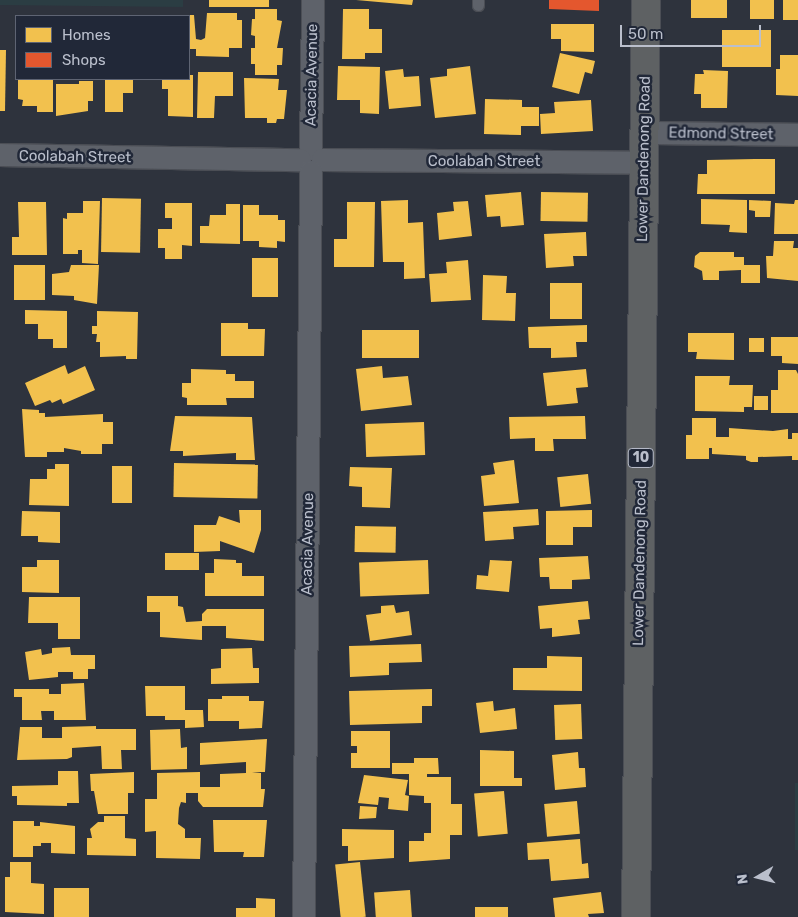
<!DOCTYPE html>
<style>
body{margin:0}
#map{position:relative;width:798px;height:917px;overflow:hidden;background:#2e333d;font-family:Rubik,sans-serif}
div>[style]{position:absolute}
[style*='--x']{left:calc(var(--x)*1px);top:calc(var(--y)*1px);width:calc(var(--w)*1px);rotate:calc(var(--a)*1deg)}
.green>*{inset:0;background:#2b3d43;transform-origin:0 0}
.homes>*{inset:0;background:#f2c14e;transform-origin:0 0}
.shops>*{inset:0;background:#e4572e}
.roads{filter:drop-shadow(1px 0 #4b4e55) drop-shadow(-1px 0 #4b4e55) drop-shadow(0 1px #4b4e55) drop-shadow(0 -1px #4b4e55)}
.lane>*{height:11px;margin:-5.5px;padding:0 5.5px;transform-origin:5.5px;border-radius:5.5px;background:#5e626a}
.street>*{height:22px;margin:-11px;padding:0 11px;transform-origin:11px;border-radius:11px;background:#5e626a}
.highway>*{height:28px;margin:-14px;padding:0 14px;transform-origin:14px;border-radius:14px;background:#5e6163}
span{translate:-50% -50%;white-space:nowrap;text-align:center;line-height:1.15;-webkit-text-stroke:5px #212838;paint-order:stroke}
.shield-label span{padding:1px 4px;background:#212838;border:1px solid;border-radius:4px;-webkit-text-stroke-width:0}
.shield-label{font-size:14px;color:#babfcc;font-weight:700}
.street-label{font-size:15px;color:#babfcc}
.legend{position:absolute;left:15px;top:15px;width:175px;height:65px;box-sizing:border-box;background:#212838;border:1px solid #5e6473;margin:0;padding:6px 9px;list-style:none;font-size:15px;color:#babfcc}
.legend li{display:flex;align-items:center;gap:10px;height:25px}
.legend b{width:25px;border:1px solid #5e6473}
.north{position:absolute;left:733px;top:852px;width:50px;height:50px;-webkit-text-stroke:4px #212838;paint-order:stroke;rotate:262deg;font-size:14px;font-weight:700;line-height:20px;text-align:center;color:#babfcc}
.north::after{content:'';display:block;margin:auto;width:18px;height:22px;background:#babfcc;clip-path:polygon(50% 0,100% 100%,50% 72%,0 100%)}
.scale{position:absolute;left:620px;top:25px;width:141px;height:22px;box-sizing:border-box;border:2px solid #babfcc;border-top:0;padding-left:6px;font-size:15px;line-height:18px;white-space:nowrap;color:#babfcc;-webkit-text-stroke:4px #212838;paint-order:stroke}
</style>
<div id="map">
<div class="green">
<i style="clip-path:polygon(0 0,183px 0,183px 7px,0 5px)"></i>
<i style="left:795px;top:783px;width:3px;height:67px"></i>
</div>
<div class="homes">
<i style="left:209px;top:0;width:60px;height:7px"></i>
<i style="clip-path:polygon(356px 0,413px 0,412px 5px)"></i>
<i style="left:691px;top:0;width:36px;height:18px"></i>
<i style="left:750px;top:0;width:24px;height:19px"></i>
<i style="left:783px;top:0;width:15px;height:20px"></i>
<i style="clip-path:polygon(255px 9px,277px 9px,277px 20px,282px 21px,277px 48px,283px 48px,282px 65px,277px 65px,277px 75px,255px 75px,255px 64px,251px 64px,251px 48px,255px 48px,255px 36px,251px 35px,252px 19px,255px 19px)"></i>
<i style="clip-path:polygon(343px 9px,369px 9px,369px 29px,382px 29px,382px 53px,365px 53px,365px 59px,342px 59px)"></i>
<i style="clip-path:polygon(207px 13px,237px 13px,237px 20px,242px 20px,242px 48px,229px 48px,229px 57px,196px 56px,196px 49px,189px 49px,189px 15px,194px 15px,196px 39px,201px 40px,205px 38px)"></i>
<i style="clip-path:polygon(551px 24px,594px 24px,594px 52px,561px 51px,561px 39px,551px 39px)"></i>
<i style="left:722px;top:30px;width:49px;height:37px"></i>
<i style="clip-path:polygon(0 50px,6px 50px,5px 111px,0 111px)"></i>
<i style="clip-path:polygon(560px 53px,595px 61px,592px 74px,585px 72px,579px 94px,552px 87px)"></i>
<i style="clip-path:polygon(780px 55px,798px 55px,798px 96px,776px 95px,776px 69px,780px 69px)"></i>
<i style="clip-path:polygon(338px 66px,380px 67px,379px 114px,360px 113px,360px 100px,337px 100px)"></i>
<i style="clip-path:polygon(470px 66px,476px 114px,435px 118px,430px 78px,447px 76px,447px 69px)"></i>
<i style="clip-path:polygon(403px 69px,404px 77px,419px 76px,421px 106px,389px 109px,385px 71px)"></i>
<i style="clip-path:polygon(703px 70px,728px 71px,727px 108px,701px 108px,701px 94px,694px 94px,695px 74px,704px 74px)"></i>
<i style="clip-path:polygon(198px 72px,233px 72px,233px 96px,215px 96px,214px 118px,197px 118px)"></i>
<i style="clip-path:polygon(189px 75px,193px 75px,193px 117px,168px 116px,168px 89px,162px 89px,162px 79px,189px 79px)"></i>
<i style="clip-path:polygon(244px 78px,279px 79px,278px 90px,287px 90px,284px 119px,277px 119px,276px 123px,267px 123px,267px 118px,245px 118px)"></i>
<i style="clip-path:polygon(18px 79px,53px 79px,53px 112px,37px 112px,37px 106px,22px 106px,23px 100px,18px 99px)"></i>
<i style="clip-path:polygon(105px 79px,133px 79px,133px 93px,123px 93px,123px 112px,105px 112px)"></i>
<i style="clip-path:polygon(79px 81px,93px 81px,93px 101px,88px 101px,88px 111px,56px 116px,56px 84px,79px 84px)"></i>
<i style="clip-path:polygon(485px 99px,522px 100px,522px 107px,539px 107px,539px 126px,521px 126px,521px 135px,484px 134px)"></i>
<i style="clip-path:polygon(591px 100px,593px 131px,541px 134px,540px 114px,555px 113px,554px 102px)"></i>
<i style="clip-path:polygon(755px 159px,775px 159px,775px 194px,697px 194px,698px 174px,707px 174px,707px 160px)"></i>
<i style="clip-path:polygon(521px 192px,524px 225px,501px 227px,500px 216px,487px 217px,485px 195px)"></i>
<i style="left:541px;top:192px;width:47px;height:29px;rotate:1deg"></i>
<i style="left:102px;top:198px;width:39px;height:54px;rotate:1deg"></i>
<i style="clip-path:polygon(701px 199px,747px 200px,747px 233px,729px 232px,730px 225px,701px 224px)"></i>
<i style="clip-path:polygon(408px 200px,408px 223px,423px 222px,425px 278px,404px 279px,404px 262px,383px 262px,381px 201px)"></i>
<i style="clip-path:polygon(749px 200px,771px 201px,770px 217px,755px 217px,755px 211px,749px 210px)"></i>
<i style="clip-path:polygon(795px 200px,798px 200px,798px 234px,774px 234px,775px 203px,794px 204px)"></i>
<i style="clip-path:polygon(83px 201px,100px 201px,98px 264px,82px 263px,82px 250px,78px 250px,78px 254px,63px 254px,63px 218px,67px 219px,67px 213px,83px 213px)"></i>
<i style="clip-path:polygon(468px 201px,472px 236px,439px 240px,437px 213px,454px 211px,453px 202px)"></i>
<i style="clip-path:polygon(18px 202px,46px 202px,47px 255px,12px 255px,12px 237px,19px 237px)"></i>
<i style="clip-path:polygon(347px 202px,375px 202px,374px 267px,334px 267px,334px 239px,347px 239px)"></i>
<i style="clip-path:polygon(165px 203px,192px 203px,192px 246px,182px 245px,182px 259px,165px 259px,165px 248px,158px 248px,158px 229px,172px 229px,172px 218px,165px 218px)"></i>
<i style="clip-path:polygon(226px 204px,240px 204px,240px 244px,200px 243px,200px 226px,209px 226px,210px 215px,226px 215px)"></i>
<i style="clip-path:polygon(243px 205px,259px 205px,259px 215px,278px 215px,278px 220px,285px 220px,285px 242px,277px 241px,277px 248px,259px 247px,259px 241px,243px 241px)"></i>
<i style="clip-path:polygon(586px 232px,587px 256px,573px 256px,574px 266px,546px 268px,544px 234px)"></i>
<i style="clip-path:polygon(774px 241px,794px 241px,793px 248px,798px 248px,798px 281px,767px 278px,766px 256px,773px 256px)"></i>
<i style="clip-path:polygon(700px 252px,734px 252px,734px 257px,744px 257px,744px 265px,760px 265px,760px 283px,741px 283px,741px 270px,719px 271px,719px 280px,703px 280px,702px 271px,694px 267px,695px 256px)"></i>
<i style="left:252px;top:258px;width:26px;height:39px"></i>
<i style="clip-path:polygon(468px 260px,471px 300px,431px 302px,429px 274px,447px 273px,446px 262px)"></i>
<i style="left:14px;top:265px;width:31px;height:35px"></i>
<i style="clip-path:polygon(71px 265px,99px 265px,97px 304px,74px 300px,74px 296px,52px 295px,52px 274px,69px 272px)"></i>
<i style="clip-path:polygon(483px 275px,507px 276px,506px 293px,516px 293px,515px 321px,482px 320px)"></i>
<i style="left:582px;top:283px;width:36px;height:32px;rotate:90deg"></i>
<i style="clip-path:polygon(25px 310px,67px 311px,67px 348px,53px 348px,53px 339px,38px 339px,38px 324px,25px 324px)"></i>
<i style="clip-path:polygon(97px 311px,138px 312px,137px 359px,126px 359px,126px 356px,100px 357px,100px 342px,96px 342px,97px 334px,92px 334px,92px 326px,97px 326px)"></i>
<i style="clip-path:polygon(221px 323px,248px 323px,248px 329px,265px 329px,264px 356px,221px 356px)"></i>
<i style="clip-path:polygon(587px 325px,587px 342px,576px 342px,577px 357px,551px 358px,551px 348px,529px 348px,528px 327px)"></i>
<i style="left:362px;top:330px;width:57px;height:28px"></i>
<i style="clip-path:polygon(688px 333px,734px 333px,734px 360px,696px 359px,697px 352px,688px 352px)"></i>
<i style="clip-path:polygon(771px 337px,798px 337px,798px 364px,782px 363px,782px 356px,771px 356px)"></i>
<i style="left:749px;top:338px;width:15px;height:14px"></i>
<i style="clip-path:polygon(65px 365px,68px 374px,85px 366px,95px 390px,63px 404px,61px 399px,52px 403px,50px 400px,35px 406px,25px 383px)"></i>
<i style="clip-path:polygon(382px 366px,383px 378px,408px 376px,412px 405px,361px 411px,356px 369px)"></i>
<i style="clip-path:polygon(191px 369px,226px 370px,226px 374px,235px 374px,235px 381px,254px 381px,254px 398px,226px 398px,227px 405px,187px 405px,187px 398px,182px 397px,182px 383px,191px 383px)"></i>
<i style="clip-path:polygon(586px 369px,588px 387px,576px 388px,578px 403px,547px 406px,543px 373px)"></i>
<i style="clip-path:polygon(778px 370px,796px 370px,798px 374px,798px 413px,771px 413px,771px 390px,778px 390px)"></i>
<i style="clip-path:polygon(695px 376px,730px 376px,729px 385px,753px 385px,752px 407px,744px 407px,744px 412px,695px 411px)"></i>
<i style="left:754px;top:396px;width:14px;height:14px"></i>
<i style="clip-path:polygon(22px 409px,39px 410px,39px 413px,45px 413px,45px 417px,103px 414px,103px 422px,113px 422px,113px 444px,102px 444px,102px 454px,81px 454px,81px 451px,64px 448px,64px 452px,47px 452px,47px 457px,25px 457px)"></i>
<i style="clip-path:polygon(175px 416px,252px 417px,255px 460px,236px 460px,236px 453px,183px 456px,183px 451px,170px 451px)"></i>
<i style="clip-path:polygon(585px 416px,586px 439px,553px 439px,554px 451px,535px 451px,535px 438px,510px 439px,509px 417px)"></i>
<i style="clip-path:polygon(692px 418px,716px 418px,716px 437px,729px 437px,729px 428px,773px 431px,788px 429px,788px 439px,792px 439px,792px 433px,798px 433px,798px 460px,792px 460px,792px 456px,758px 457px,758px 462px,751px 462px,746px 460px,746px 456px,712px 454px,712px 448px,709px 448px,709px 459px,686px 459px,686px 435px,692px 435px)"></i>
<i style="left:424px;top:422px;width:33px;height:59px;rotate:88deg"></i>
<i style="clip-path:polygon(514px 460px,519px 503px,484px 506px,481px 476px,495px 474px,493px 463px)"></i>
<i style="left:174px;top:463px;width:84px;height:34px;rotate:1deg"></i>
<i style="clip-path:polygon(55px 464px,69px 464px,69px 506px,29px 505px,30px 479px,47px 479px,47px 469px,55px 469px)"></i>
<i style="left:112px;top:466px;width:20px;height:37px"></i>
<i style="clip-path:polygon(350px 467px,392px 468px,390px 508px,362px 507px,362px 487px,349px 486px)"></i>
<i style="left:588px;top:474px;width:30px;height:31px;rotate:84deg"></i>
<i style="clip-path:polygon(538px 509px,539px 525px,513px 527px,514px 539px,485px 541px,483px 512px)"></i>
<i style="clip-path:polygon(239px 510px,261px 510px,261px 530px,254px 553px,220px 541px,220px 551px,194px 552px,194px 525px,216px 525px,219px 516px,240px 523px)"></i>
<i style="clip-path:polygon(592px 510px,592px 527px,573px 527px,573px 545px,546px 545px,546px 511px)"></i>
<i style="clip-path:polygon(22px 511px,60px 512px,60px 543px,38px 542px,38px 536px,21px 536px)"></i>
<i style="left:355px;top:526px;width:41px;height:26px;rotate:1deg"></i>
<i style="left:165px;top:553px;width:34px;height:17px"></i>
<i style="clip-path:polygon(588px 556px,590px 579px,572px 580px,572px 589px,550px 589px,549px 577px,540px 577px,539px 558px)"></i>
<i style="clip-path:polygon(214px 559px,236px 560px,236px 563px,242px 563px,242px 576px,264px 576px,264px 596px,205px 596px,205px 573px,214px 573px)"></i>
<i style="clip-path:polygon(37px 560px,59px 560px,59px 593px,22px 592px,22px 567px,37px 567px)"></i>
<i style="left:428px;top:560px;width:34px;height:69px;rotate:88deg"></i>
<i style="clip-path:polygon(490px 560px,512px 561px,509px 592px,476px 589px,477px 575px,488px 576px)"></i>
<i style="clip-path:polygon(147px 596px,178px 596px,178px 606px,183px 607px,186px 622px,202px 621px,202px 614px,207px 609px,264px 609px,264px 641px,226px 638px,226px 626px,202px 626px,202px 640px,160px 637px,160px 612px,147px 612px)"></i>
<i style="clip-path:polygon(29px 597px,80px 597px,80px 639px,58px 639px,58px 623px,28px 623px)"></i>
<i style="clip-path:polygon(588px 601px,590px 619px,578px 620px,580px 634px,552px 637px,552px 628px,540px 629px,538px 606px)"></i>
<i style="clip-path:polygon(394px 605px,396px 613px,409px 611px,412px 635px,370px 641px,366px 615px,381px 613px,381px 606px)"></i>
<i style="clip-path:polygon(421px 644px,422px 662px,389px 663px,389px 675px,350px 677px,349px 646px)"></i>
<i style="clip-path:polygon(70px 647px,71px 655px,95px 655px,95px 669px,88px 669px,88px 679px,73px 679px,73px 672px,58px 672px,58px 677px,29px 680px,25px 652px,41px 649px,42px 655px,52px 653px,52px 648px)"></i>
<i style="clip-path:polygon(252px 648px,253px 668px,259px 668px,259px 683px,211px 684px,211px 669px,221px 668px,221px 649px)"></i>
<i style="clip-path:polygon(547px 656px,582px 657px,582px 691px,513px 690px,513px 668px,547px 668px)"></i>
<i style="clip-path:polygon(84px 683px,86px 720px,54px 720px,54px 711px,41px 711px,42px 720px,22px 720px,22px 697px,14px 697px,14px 689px,49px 689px,49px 694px,61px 694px,61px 684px)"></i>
<i style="clip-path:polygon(145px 686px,185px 686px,185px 710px,203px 710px,204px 727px,185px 728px,185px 720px,165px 720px,165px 716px,146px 716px)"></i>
<i style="clip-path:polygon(432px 689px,432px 706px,422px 706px,422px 723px,350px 725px,349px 691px)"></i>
<i style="clip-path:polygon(222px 696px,249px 696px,249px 701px,264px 701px,262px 728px,239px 729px,239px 721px,208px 721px,208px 699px,222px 699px)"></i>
<i style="clip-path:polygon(493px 701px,494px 711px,515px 708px,517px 729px,480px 733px,476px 703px)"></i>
<i style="left:581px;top:704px;width:35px;height:27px;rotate:88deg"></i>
<i style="clip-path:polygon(96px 726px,96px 729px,136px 729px,136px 750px,121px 750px,122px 769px,102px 769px,101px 746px,72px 748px,72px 757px,67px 759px,17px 760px,20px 727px,42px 727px,42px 738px,62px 738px,62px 727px)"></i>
<i style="clip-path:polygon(180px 729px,181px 748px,187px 747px,187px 769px,151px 770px,150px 730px)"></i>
<i style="clip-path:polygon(351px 731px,390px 731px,390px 768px,351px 768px,351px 753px,357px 753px,357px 746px,351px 746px)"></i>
<i style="clip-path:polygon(267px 739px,265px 772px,252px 772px,261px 773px,261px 789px,265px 789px,263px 807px,203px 807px,198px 801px,198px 793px,186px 793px,186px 803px,181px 802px,179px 808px,178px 824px,185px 829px,185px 838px,201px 838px,200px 859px,156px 858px,156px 831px,145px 832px,145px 799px,157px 799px,157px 773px,200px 772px,200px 787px,220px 787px,220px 774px,246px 773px,246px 762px,200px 765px,200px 743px)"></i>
<i style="clip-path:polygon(480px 750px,514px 751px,514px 778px,522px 778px,522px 786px,480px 786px)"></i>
<i style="clip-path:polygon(578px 752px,579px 768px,585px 768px,586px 787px,555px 790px,552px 755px)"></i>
<i style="clip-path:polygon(414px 758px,438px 758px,439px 774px,427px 774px,427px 777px,451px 777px,451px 804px,462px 804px,462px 835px,450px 835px,450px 859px,409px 862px,409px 841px,424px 841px,424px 833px,431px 833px,431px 803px,424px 803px,424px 796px,409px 795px,409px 774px,392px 774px,392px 763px,414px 763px)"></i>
<i style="clip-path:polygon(58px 771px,78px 771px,79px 803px,67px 803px,67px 806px,17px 805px,17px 796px,12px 796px,12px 786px,58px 785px)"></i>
<i style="clip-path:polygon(134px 772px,134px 793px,128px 793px,128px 814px,98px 814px,94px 791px,91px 791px,90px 774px)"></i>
<i style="clip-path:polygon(364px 775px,408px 780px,405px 795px,409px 796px,408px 811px,388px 809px,389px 798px,379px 797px,378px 805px,358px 803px)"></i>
<i style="left:504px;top:791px;width:43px;height:30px;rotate:85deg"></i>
<i style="left:577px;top:801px;width:33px;height:33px;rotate:85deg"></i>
<i style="clip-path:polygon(360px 806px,377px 807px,376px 818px,359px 819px)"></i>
<i style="clip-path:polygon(104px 816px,125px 816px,125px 838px,136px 839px,136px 856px,87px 855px,87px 838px,92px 838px,90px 829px,98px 822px,104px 822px)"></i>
<i style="clip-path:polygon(213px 820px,267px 820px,264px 857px,243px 857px,244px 852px,214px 852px)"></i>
<i style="clip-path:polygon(13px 821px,34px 821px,34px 826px,40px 826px,40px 822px,75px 826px,75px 854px,51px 853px,51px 843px,41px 843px,41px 846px,33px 846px,33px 857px,13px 857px)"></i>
<i style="clip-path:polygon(342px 829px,394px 830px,394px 858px,348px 861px,348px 846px,342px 846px)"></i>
<i style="clip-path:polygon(580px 839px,582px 864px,588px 863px,589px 878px,551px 881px,549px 859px,528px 860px,527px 843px)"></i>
<i style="clip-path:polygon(10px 862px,31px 862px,31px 883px,44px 884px,44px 914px,5px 912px,5px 877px,10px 877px)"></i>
<i style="left:360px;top:862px;width:55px;height:25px;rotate:84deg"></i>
<i style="left:54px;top:888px;width:35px;height:29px"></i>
<i style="left:410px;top:890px;width:27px;height:36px;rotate:86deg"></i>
<i style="clip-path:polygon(601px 892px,604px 913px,588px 914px,589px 917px,555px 917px,553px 898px)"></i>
<i style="clip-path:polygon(256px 898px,275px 899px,275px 917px,236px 917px,236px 908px,256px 908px)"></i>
<i style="left:508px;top:907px;width:10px;height:33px;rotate:90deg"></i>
</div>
<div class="shops">
<i style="clip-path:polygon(549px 0,599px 0,599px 11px,549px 9px)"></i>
</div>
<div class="roads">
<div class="lane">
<i style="--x:478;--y:0;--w:5;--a:90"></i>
</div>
<div class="street">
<i style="--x:645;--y:133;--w:153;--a:0.7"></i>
<i style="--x:311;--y:149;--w:149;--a:-89.2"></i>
<i style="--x:0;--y:155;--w:300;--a:1"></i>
<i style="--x:323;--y:160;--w:321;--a:0.5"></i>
<i style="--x:304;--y:917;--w:745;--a:-89.46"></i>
</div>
<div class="highway">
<i style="--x:636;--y:917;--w:917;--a:-89.38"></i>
</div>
</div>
<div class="shield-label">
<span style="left:641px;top:458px">10</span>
</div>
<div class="street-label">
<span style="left:312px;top:75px;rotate:-89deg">Acacia Avenue</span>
<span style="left:721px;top:134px;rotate:1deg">Edmond Street</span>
<span style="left:75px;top:157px;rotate:1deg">Coolabah Street</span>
<span style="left:644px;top:159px;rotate:-89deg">Lower Dandenong Road</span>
<span style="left:484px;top:162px">Coolabah Street</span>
<span style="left:308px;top:544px;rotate:-89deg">Acacia Avenue</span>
<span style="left:640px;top:563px;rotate:-89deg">Lower Dandenong Road</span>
</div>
<ul class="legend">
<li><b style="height:14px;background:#f2c14e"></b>Homes</li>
<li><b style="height:14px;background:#e4572e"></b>Shops</li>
</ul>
<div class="north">N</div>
<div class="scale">50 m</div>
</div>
